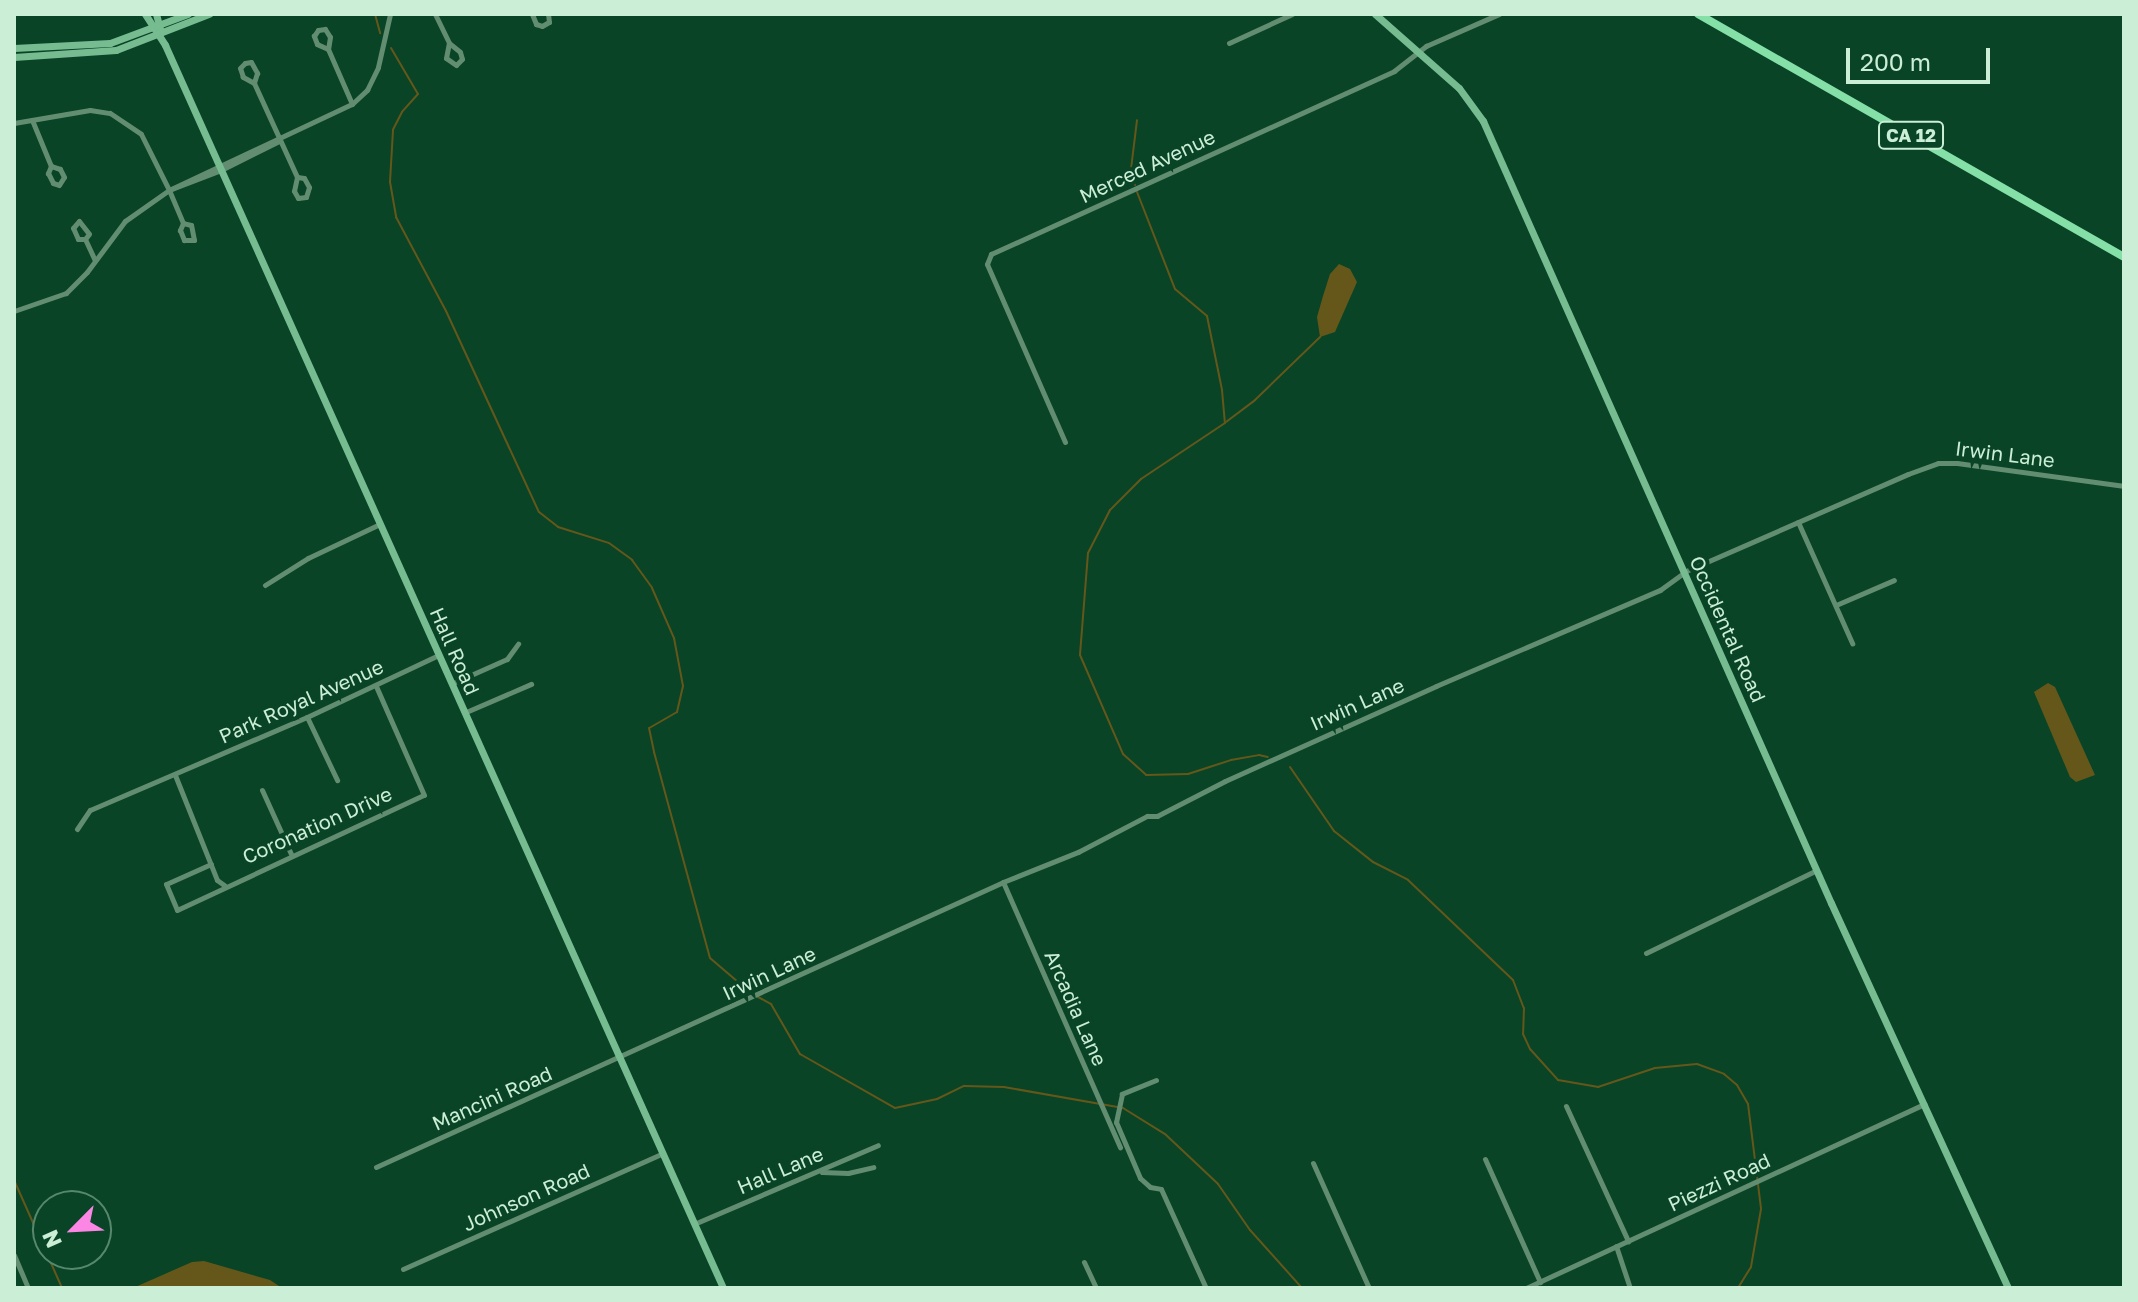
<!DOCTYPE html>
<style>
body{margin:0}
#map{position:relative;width:2138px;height:1302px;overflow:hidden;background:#094427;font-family:"Golos Text",sans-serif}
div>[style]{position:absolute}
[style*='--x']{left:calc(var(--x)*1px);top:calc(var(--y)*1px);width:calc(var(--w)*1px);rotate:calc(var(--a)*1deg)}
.water>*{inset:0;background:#65571a}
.stream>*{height:2px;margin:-1px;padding:0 1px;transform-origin:1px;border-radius:1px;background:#65571a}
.street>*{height:5px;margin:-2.5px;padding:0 2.5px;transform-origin:2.5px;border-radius:2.5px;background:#628d71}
.secondary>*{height:7px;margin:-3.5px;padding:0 3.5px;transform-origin:3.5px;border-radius:3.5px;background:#76bc90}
.primary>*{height:8px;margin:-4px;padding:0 4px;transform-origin:4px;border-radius:4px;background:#84e0a7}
span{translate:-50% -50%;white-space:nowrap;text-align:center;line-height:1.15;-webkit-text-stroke:8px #094427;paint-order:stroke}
.shield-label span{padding:2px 6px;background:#094427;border:2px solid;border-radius:6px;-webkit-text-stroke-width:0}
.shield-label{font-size:18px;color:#cbeed6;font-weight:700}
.street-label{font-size:20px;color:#cbeed6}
.frame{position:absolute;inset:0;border:16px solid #cbeed6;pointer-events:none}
.north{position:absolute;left:32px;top:1190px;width:80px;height:80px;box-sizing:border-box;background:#094427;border:2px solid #57886d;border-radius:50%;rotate:246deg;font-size:22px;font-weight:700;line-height:32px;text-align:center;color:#cbeed6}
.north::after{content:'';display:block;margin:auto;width:28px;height:36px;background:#fc86e3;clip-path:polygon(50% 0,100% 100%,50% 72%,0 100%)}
.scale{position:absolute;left:1846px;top:48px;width:144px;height:36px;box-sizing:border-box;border:4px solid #cbeed6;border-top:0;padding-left:10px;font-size:24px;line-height:28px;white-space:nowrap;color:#cbeed6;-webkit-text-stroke:6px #094427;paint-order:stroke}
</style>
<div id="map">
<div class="water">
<i style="clip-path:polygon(1339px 264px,1350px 269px,1357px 282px,1335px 332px,1320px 337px,1317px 317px,1323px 296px,1330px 274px)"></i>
<i style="clip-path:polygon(2048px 683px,2055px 687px,2095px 775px,2076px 782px,2070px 777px,2034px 692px)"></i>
<i style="clip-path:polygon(204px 1261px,270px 1280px,282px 1288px,133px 1288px,192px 1262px)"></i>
</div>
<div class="stream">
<i style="--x:375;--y:14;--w:20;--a:75"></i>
<i style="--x:391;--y:48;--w:53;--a:59.6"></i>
<i style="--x:418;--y:94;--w:24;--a:132"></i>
<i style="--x:402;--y:112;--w:20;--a:117"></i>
<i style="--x:393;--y:130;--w:52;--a:93.3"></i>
<i style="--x:390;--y:182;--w:36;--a:80"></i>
<i style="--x:396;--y:217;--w:106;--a:62"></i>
<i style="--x:446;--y:311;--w:221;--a:65.2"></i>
<i style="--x:539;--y:512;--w:24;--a:38"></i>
<i style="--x:558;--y:527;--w:53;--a:17.4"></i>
<i style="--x:609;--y:543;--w:29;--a:36"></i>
<i style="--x:632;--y:560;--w:34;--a:54"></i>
<i style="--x:652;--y:588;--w:55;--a:66.3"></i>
<i style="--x:674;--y:638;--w:49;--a:79.4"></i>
<i style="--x:683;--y:686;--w:27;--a:103"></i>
<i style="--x:677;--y:712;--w:32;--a:150"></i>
<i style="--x:649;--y:728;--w:25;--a:78"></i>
<i style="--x:654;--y:752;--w:213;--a:74.8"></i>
<i style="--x:710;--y:958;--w:55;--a:40.6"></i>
<i style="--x:1135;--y:185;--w:16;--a:-104"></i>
<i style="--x:1131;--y:169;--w:49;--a:-83"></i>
<i style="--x:1137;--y:192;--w:104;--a:68.6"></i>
<i style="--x:1175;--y:289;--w:42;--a:40.2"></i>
<i style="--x:1207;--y:316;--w:76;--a:78.5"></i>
<i style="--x:1222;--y:390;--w:33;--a:85"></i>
<i style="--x:1225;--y:423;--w:101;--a:146.3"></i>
<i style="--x:1141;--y:479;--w:44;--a:135"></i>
<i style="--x:1110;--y:510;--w:48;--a:117.1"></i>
<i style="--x:1088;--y:553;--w:102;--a:94.5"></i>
<i style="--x:1080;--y:655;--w:108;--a:66.5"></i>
<i style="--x:1123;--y:754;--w:31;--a:42"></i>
<i style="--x:1146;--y:775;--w:42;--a:-1.4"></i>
<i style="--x:1188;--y:774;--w:45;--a:-18"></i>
<i style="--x:1231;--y:760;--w:28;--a:-10"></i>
<i style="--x:1259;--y:755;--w:9;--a:13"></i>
<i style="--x:1226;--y:422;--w:36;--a:-37"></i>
<i style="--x:1255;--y:400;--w:91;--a:-44.1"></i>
<i style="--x:1290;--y:767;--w:78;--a:55.5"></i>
<i style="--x:1334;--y:831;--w:50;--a:38.5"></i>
<i style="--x:1373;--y:862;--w:39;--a:27"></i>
<i style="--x:1408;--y:880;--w:145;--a:43.6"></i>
<i style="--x:1513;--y:980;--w:30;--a:69"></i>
<i style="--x:1524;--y:1008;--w:26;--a:92"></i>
<i style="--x:1523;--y:1034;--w:17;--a:65"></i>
<i style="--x:1530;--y:1049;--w:42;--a:47.9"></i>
<i style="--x:1558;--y:1080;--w:41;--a:9.9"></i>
<i style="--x:1598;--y:1087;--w:60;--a:-18.4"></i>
<i style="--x:1655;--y:1068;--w:42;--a:-5.4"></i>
<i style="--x:1697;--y:1064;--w:29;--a:20"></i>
<i style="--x:1724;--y:1074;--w:17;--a:40"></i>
<i style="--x:1737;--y:1085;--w:22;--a:60"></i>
<i style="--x:1748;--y:1104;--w:106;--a:82.9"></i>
<i style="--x:1761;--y:1209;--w:59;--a:99.8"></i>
<i style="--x:1751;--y:1267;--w:25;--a:122"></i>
<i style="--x:758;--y:997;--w:15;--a:28"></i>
<i style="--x:771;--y:1004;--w:58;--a:59.9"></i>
<i style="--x:800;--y:1054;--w:109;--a:29.6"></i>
<i style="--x:895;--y:1108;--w:43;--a:-12.1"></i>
<i style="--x:937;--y:1099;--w:30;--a:-26"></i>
<i style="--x:964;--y:1086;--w:40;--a:1.4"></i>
<i style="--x:1004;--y:1087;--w:121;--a:10"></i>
<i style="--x:1123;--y:1108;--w:49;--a:31.8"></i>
<i style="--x:1165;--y:1134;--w:73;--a:43.3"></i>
<i style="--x:1218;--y:1184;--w:56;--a:55.2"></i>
<i style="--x:1250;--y:1230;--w:78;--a:48.1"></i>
<i style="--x:14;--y:1180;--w:118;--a:66"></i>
</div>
<div class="street">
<i style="--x:435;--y:14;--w:32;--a:64"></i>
<i style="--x:449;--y:43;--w:14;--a:39"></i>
<i style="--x:460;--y:52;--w:7;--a:74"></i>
<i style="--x:462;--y:59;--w:8;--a:135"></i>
<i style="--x:456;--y:65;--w:12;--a:-145"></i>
<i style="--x:446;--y:58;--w:15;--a:-79"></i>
<i style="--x:532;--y:14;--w:11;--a:68"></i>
<i style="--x:536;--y:24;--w:6;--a:18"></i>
<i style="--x:542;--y:26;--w:8;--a:-30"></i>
<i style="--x:549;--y:22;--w:8;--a:-97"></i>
<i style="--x:1229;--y:43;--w:69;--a:-24.7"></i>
<i style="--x:328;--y:49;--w:12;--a:-156"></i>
<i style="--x:317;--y:44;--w:9;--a:-111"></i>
<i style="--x:314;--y:36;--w:7;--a:-56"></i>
<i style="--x:318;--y:30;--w:7;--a:-8"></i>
<i style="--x:325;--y:29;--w:9;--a:58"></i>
<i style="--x:330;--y:37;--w:12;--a:99"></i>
<i style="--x:328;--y:49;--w:60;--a:66.4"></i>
<i style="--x:254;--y:83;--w:13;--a:-151"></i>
<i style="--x:243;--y:77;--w:9;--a:-108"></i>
<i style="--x:240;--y:68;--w:7;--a:-45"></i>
<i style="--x:245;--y:63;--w:6;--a:-9"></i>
<i style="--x:251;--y:62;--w:13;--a:61"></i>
<i style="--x:257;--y:73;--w:10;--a:107"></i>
<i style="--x:254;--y:83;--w:103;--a:65.4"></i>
<i style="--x:297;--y:177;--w:14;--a:102"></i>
<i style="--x:294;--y:191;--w:8;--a:60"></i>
<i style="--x:298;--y:198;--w:8;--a:-7"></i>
<i style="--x:306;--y:197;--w:10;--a:-73"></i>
<i style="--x:309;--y:187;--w:10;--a:-119"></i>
<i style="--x:304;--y:178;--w:7;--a:-172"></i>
<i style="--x:32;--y:120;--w:50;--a:67.6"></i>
<i style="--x:51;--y:166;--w:8;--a:113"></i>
<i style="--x:48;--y:173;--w:11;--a:63"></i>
<i style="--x:53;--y:183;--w:6;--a:18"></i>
<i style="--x:59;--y:185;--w:9;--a:-58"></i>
<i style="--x:64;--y:177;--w:9;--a:-117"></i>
<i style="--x:60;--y:169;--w:9;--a:-162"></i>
<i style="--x:14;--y:123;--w:77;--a:-9.7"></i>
<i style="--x:90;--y:110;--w:20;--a:9"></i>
<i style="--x:110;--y:113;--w:37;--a:34"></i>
<i style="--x:141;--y:134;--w:63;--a:63.4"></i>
<i style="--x:169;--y:190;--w:54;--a:144.8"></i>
<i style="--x:125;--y:221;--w:64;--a:126.7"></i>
<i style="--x:87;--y:272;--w:30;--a:135"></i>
<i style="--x:66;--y:293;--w:55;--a:160.9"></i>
<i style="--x:169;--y:190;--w:202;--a:-25.2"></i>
<i style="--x:352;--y:104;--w:21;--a:-43"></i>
<i style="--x:367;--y:90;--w:25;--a:-64"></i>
<i style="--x:378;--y:67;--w:54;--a:-77.2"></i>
<i style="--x:169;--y:190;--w:56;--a:-21"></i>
<i style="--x:221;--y:170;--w:65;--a:-26.6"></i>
<i style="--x:169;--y:190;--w:36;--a:67"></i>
<i style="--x:183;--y:223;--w:8;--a:113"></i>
<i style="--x:180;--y:230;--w:11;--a:68"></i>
<i style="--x:184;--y:240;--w:10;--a:0"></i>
<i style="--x:194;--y:240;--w:15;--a:-101"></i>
<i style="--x:191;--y:225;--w:8;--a:-166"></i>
<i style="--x:85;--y:239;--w:7;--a:180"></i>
<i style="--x:78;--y:239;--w:12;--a:-114"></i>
<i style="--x:73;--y:228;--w:9;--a:-49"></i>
<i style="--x:79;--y:221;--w:16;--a:52"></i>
<i style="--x:89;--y:234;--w:6;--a:129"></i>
<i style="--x:85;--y:239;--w:23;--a:65"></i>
<i style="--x:1065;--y:442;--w:194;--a:-113.7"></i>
<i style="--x:987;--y:264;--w:11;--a:-68"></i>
<i style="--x:991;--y:254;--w:443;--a:-24.4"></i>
<i style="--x:1394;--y:71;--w:41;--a:-38"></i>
<i style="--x:1426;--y:46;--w:80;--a:-23.7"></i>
<i style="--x:1798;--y:522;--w:133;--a:65.9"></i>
<i style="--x:265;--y:585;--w:51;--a:-32.1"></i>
<i style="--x:308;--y:558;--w:80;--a:-25.3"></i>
<i style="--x:1836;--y:605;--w:63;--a:-23.3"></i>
<i style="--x:453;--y:683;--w:59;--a:-24"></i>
<i style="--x:507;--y:659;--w:19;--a:-54"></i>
<i style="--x:466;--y:712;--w:71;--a:-23.3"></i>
<i style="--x:307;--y:717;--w:70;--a:64.5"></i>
<i style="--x:175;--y:775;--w:113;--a:68.2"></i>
<i style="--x:217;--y:880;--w:9;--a:36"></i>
<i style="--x:262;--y:790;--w:70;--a:65.6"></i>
<i style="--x:77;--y:829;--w:23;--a:-56"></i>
<i style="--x:90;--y:810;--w:236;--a:-23.2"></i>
<i style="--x:307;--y:717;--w:146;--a:-25.2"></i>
<i style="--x:211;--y:864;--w:49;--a:156"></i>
<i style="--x:166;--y:884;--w:28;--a:67"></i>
<i style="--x:177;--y:910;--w:272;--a:-25"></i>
<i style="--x:424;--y:795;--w:119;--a:-113.8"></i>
<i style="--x:1003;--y:882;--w:290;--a:66.2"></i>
<i style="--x:1646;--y:953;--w:190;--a:-25.9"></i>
<i style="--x:1156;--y:1080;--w:37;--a:158"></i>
<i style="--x:1122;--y:1094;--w:29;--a:102"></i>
<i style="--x:1116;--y:1122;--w:61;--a:66.8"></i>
<i style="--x:1140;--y:1178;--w:13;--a:42"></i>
<i style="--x:1150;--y:1187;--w:11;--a:10"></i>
<i style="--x:1161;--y:1189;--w:109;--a:65.6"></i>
<i style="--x:1566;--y:1106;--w:149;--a:65.3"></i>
<i style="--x:1485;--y:1159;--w:135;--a:65.9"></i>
<i style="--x:1313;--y:1163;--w:137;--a:65.9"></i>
<i style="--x:376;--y:1167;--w:689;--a:-24.44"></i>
<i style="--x:1003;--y:882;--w:81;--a:-21.8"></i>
<i style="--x:1078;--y:852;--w:78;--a:-27.6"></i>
<i style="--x:1147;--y:816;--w:10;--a:0"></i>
<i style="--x:1157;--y:816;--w:76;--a:-27.2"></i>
<i style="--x:1225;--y:781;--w:231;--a:-24.2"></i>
<i style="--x:1436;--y:686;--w:244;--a:-23.2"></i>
<i style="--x:1660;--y:590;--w:32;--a:-36"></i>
<i style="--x:1686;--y:571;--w:242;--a:-23.6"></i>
<i style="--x:1908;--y:474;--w:32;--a:-20"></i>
<i style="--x:1938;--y:463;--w:19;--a:0"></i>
<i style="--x:1957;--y:463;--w:169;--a:7.8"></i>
<i style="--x:822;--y:1172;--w:26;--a:2"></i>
<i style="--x:848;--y:1173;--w:26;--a:-13"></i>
<i style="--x:694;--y:1224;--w:200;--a:-23.2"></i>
<i style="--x:1616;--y:1246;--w:44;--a:71.6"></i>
<i style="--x:14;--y:1255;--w:36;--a:67"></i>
<i style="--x:1084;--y:1262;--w:29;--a:65"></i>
<i style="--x:403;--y:1269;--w:282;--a:-24"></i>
<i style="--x:1526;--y:1288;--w:439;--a:-24.8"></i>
</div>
<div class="secondary">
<i style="--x:145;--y:14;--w:37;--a:57"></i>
<i style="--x:165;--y:45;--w:1363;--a:65.82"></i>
<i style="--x:156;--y:14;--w:16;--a:75"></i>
<i style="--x:1375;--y:14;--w:112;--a:41.4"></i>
<i style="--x:1459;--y:88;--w:41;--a:54"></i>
<i style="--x:1483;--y:121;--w:856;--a:66.01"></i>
<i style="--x:1831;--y:903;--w:424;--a:65.3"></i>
<i style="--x:14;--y:48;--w:96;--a:-3"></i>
<i style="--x:110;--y:43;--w:83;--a:-20.4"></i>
<i style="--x:14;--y:57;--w:102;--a:-3.9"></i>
<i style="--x:116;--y:50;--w:100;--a:-21.2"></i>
</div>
<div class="primary">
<i style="--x:1698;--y:14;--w:490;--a:29.7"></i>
</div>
<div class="shield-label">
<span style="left:1911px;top:135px">CA 12</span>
</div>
<div class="street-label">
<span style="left:1147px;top:166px;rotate:-25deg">Merced Avenue</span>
<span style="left:2005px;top:454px;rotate:7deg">Irwin Lane</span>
<span style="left:1728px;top:629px;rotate:66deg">Occidental Road</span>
<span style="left:455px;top:651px;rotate:66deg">Hall Road</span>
<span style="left:301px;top:701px;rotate:-24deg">Park Royal Avenue</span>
<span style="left:1357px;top:704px;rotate:-24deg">Irwin Lane</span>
<span style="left:317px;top:825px;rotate:-24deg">Coronation Drive</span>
<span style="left:769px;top:973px;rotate:-25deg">Irwin Lane</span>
<span style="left:1076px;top:1008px;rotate:66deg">Arcadia Lane</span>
<span style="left:492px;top:1098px;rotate:-24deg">Mancini Road</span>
<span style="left:780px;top:1170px;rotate:-23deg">Hall Lane</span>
<span style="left:1719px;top:1182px;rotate:-25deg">Piezzi Road</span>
<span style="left:526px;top:1197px;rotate:-24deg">Johnson Road</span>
</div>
<div class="frame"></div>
<div class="north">N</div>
<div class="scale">200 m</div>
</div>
